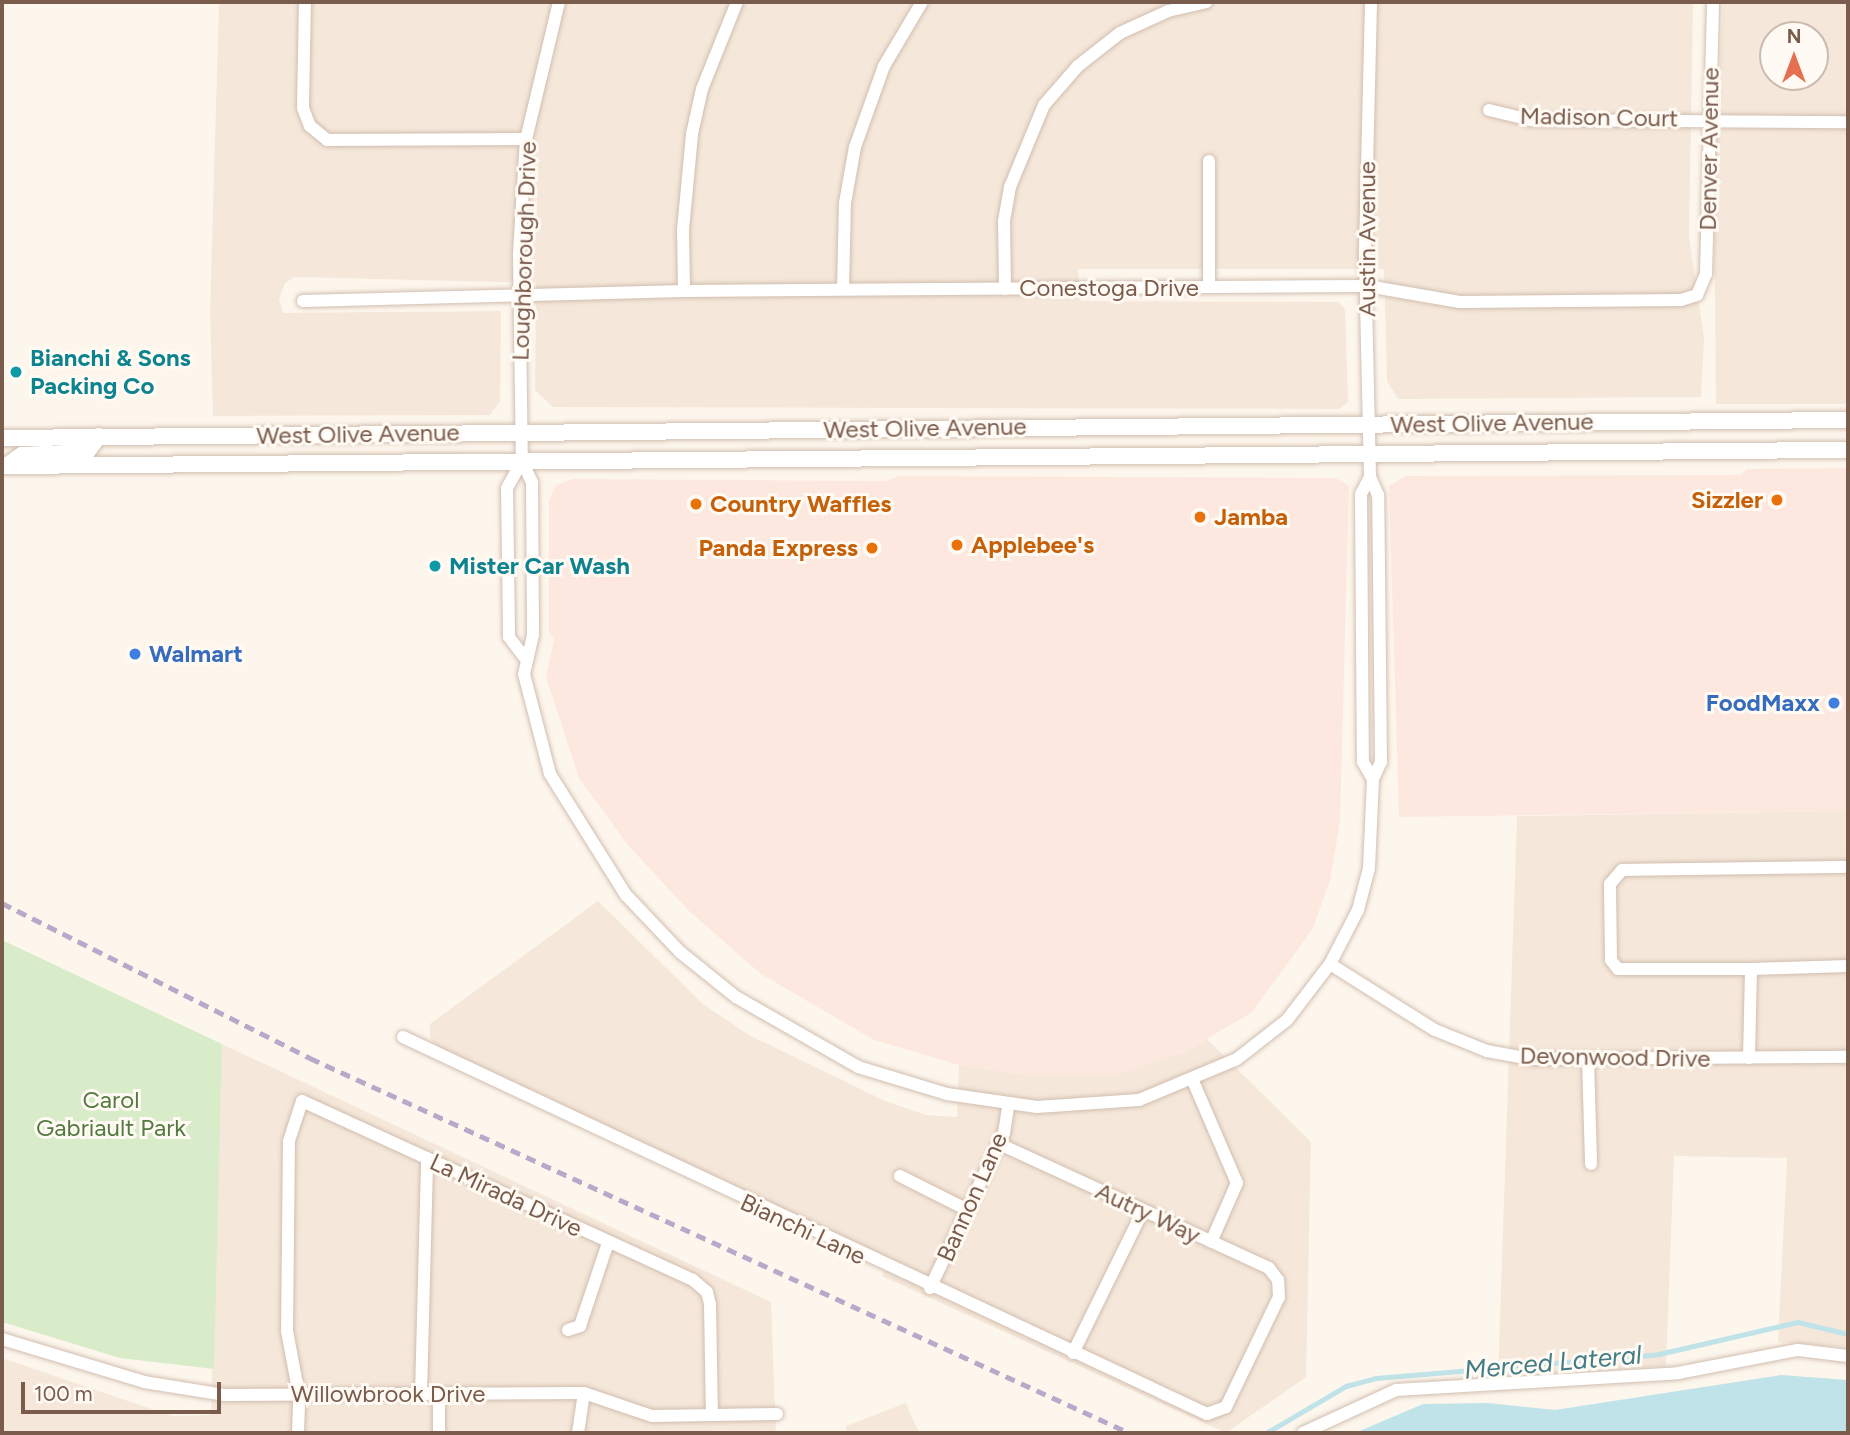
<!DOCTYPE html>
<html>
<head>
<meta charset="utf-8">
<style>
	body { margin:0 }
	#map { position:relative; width:1850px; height:1435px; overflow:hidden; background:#fdf6ec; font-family:Figtree,sans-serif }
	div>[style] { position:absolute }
	.residential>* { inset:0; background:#f5e8da }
	.commercial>* { inset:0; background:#fde8e0 }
	.green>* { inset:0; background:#d8ecc9 }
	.water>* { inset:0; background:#bfe3e8 }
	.stream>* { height:4.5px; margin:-2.25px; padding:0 2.25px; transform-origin:2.25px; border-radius:2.25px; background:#bfe3e8 }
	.roads { filter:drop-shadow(0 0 2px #d1beb0) drop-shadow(0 0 2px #d1beb0) }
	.minor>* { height:12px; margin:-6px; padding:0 6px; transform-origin:6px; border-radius:6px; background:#fff }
	.secondary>* { height:16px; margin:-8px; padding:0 8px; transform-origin:8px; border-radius:8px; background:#fff }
	.rail>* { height:4.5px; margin-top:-2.25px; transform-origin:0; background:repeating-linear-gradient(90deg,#b9a8c9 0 10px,transparent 0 17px) }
	.dots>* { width:19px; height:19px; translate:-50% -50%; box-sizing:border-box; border:4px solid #fffaf3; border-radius:50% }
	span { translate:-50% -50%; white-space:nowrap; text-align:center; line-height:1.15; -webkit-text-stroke:6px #fffaf3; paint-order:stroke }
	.street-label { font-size:24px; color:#7a5c4d }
	.culture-label { font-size:24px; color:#0d838f; font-weight:700 }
	.left { translate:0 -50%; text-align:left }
	.food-label { font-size:24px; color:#c56008; font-weight:700 }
	.right { translate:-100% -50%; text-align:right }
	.shop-label { font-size:24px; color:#366cbe; font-weight:700 }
	.park-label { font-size:24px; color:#537a41 }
	.water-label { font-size:26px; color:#437c86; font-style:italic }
	.frame { position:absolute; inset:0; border:4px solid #7a5c4d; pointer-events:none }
	.north { position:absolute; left:1759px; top:21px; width:70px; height:70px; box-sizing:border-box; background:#fffaf3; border:2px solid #cabbb1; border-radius:50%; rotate:0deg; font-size:19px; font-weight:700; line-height:28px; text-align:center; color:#7a5c4d }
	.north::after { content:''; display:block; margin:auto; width:24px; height:32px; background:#e76f51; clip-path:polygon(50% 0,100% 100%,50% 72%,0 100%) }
	.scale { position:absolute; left:21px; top:1382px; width:200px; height:32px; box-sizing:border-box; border:4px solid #7a5c4d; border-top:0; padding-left:9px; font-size:21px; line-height:24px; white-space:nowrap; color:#7a5c4d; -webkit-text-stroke:5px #fffaf3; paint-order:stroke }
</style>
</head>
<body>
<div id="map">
	<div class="residential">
		<i style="clip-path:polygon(219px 2px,1693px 2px,1689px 236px,1704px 338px,1701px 397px,1398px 399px,1387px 381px,1384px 269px,1078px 269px,1081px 301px,1339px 302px,1345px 310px,1348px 402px,1339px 409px,553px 407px,535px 390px,536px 283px,295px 277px,285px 283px,279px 299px,283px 313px,501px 311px,500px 401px,490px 415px,213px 416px,210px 313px)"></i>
		<i style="clip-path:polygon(evenodd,1723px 2px,1848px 2px,1848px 404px,1716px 404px,1714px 204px,1723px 2px,1773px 35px,1815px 35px,1815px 77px,1773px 77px,1773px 35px)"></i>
		<i style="clip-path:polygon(1848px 811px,1848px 1347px,1778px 1342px,1787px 1158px,1674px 1156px,1666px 1366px,1498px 1377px,1517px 816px)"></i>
		<i style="clip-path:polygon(598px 901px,703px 1004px,749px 1035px,885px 1101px,926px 1115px,957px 1117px,959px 1065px,1035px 1076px,1182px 1053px,1207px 1039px,1311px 1142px,1306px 1377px,1226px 1433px,882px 1276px,890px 1260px,438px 1050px,430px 1038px,430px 1024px)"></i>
		<i style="clip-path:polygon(222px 1044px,771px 1302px,776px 1433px,2px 1433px,2px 1358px,172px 1416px,211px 1415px)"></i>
		<i style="clip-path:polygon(906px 1403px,919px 1433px,846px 1433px,846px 1426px)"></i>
	</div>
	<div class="commercial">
		<i style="clip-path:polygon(1848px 468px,1848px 811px,1399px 817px,1389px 486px,1406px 476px,1740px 475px,1748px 469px)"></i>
		<i style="clip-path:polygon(899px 476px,1336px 478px,1349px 486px,1340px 822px,1330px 881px,1312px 930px,1251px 1013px,1182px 1053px,1115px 1075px,1035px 1076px,959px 1065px,874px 1040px,761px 974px,689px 911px,627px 844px,579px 778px,546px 677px,554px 640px,549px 632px,549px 501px,556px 485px,572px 479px,886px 481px)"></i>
	</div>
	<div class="green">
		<i style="clip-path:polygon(2px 940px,222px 1044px,214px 1369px,120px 1358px,2px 1322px)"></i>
	</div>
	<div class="water">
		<i style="clip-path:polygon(1781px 1375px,1848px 1380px,1848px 1433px,1355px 1433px,1423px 1404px,1488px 1403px,1555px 1410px)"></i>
	</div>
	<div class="stream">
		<i style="left:1266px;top:1433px;width:93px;rotate:-30.4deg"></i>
		<i style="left:1346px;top:1386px;width:31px;rotate:-15deg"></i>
		<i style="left:1376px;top:1378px;width:284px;rotate:-4.8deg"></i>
		<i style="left:1659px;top:1354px;width:143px;rotate:-13deg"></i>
		<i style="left:1798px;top:1322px;width:51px;rotate:13.5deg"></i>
	</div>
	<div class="roads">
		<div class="minor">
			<i style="left:305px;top:2px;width:106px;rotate:91.1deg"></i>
			<i style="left:303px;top:108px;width:19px;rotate:69deg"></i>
			<i style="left:310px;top:126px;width:22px;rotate:39deg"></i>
			<i style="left:327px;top:140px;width:199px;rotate:-0.3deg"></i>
			<i style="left:559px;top:2px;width:141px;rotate:103.5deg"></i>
			<i style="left:526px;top:139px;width:116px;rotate:93.5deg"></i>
			<i style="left:519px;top:255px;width:206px;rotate:89.2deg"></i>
			<i style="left:522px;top:461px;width:23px;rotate:65deg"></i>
			<i style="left:532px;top:482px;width:153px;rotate:89.6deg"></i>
			<i style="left:533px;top:635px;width:40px;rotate:103deg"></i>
			<i style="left:524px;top:674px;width:103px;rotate:75.4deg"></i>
			<i style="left:550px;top:774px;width:143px;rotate:57.9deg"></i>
			<i style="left:626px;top:895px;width:79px;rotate:46.5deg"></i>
			<i style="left:680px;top:952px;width:72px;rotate:38.8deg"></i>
			<i style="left:736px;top:997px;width:141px;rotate:29.8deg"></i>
			<i style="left:858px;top:1067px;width:93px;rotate:16.9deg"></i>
			<i style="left:947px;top:1094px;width:91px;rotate:8.2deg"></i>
			<i style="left:1037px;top:1107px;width:102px;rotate:-3.9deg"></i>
			<i style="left:1139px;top:1100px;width:106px;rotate:-22.7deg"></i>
			<i style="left:1237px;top:1059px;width:63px;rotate:-38deg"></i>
			<i style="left:1287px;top:1020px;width:71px;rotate:-52.5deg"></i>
			<i style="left:1330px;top:964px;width:61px;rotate:-62.6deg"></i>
			<i style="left:1358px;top:910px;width:43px;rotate:-75.3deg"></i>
			<i style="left:1369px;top:868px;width:89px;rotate:-87.4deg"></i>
			<i style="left:1373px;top:779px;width:19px;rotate:-65deg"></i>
			<i style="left:1381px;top:762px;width:267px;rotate:-90.6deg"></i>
			<i style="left:1378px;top:495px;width:20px;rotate:-114deg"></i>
			<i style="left:1370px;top:477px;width:228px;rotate:-91.3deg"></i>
			<i style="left:1365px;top:249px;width:247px;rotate:-88.6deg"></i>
			<i style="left:1489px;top:110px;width:43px;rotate:13.4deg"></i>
			<i style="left:1531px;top:120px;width:317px;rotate:0.4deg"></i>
			<i style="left:1209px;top:161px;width:126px;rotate:90deg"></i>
			<i style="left:843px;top:289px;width:86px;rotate:-88.7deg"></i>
			<i style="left:845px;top:203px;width:57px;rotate:-79.9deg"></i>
			<i style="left:855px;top:147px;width:86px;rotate:-70.3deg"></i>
			<i style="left:884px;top:66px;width:74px;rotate:-59.3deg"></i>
			<i style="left:1005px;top:289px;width:68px;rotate:-90.8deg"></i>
			<i style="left:1004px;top:221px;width:35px;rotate:-80deg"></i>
			<i style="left:1010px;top:187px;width:89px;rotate:-67.5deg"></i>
			<i style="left:1044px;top:105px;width:52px;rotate:-48.9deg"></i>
			<i style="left:1078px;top:66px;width:53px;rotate:-38.2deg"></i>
			<i style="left:1120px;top:33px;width:53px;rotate:-24.6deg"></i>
			<i style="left:1168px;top:11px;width:39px;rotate:-13deg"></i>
			<i style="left:684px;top:291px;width:61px;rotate:-90.9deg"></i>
			<i style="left:683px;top:230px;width:96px;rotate:-84.6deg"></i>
			<i style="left:692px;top:134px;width:46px;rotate:-77.5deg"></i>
			<i style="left:702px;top:89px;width:94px;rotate:-68.1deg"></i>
			<i style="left:303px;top:301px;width:381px;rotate:-1.5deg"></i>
			<i style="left:684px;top:291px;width:683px;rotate:-0.42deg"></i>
			<i style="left:1367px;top:286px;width:94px;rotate:9.8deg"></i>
			<i style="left:1460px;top:302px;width:221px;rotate:-0.5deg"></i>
			<i style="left:1681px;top:300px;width:17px;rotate:-17deg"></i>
			<i style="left:1697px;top:295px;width:23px;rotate:-67deg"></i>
			<i style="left:1706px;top:274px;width:272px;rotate:-88.5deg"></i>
			<i style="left:522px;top:461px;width:31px;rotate:119deg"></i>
			<i style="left:507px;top:488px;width:149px;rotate:89.2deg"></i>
			<i style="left:509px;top:637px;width:25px;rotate:53deg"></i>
			<i style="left:1370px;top:477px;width:19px;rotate:118deg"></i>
			<i style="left:1361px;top:494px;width:268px;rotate:89.6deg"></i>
			<i style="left:1363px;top:762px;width:20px;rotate:60deg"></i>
			<i style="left:1330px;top:964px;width:124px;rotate:32.2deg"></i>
			<i style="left:1435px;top:1030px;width:56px;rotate:22deg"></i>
			<i style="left:1487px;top:1051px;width:45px;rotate:10.3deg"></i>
			<i style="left:1531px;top:1059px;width:317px;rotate:-0.4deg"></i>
			<i style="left:1751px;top:969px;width:133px;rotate:180deg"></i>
			<i style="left:1618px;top:969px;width:11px;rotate:-128deg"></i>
			<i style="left:1611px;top:960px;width:76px;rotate:-90.8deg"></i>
			<i style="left:1610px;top:884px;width:18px;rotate:-49deg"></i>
			<i style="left:1622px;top:870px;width:226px;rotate:-0.8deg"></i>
			<i style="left:403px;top:1037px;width:888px;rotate:25.12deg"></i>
			<i style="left:1207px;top:1414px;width:20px;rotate:-20deg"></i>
			<i style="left:1226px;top:1407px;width:122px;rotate:-64.3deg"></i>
			<i style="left:1279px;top:1297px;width:17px;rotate:-93deg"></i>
			<i style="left:1278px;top:1280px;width:15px;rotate:-127deg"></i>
			<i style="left:1269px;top:1268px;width:297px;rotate:-155.3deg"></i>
			<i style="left:1749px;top:1058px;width:89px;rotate:-88.7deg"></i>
			<i style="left:1751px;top:969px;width:97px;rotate:-1.8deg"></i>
			<i style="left:1588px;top:1060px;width:104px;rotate:88.3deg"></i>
			<i style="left:1193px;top:1081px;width:111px;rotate:66.7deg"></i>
			<i style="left:1237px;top:1183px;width:64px;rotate:113.8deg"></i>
			<i style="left:900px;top:1176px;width:76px;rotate:26.6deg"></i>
			<i style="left:930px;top:1288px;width:172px;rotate:-64.5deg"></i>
			<i style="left:1004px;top:1133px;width:30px;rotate:-81deg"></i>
			<i style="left:568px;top:1330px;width:13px;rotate:-18deg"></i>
			<i style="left:580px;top:1326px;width:88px;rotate:-71.4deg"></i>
			<i style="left:2px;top:1339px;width:148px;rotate:16.8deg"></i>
			<i style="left:144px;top:1382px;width:81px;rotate:9.2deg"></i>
			<i style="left:224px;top:1395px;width:360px;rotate:-0.3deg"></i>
			<i style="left:584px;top:1393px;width:72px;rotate:18.7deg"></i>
			<i style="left:652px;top:1416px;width:125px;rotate:-0.9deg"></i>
			<i style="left:1073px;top:1353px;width:158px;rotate:-63.8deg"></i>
			<i style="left:421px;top:1394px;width:236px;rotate:-88.5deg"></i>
			<i style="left:298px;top:1433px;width:38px;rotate:-88deg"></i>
			<i style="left:299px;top:1395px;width:65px;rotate:-100.6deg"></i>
			<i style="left:287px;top:1331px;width:190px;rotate:-89.4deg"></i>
			<i style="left:289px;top:1141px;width:42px;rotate:-72deg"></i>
			<i style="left:302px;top:1101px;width:430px;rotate:24.6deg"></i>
			<i style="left:693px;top:1280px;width:18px;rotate:41deg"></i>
			<i style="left:707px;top:1292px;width:12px;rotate:76deg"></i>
			<i style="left:710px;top:1304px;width:111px;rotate:89deg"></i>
			<i style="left:439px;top:1433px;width:39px;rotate:-90deg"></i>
			<i style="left:578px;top:1433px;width:40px;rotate:-81.5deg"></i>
			<i style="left:1303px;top:1433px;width:102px;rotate:-24.8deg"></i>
			<i style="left:1396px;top:1390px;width:283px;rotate:-3.4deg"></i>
			<i style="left:1678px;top:1373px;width:122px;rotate:-10.9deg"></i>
			<i style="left:1798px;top:1350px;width:50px;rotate:6.8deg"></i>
		</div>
		<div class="secondary">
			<i style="left:2px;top:438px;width:1846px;rotate:-0.56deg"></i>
			<i style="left:9px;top:464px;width:16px;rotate:-35deg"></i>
			<i style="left:22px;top:455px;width:65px;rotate:-2.6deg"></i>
			<i style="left:87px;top:452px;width:20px;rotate:-53deg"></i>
			<i style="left:2px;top:466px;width:1846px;rotate:-0.5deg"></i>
		</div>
	</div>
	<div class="rail">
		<i style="left:2px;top:903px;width:345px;rotate:26.7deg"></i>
		<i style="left:310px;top:1058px;width:902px;rotate:24.58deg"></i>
	</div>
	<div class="dots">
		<i style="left:16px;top:372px;background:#0f9aa8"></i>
		<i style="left:1777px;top:500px;background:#e8710a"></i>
		<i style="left:696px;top:504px;background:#e8710a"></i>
		<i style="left:1200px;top:517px;background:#e8710a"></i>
		<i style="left:957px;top:545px;background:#e8710a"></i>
		<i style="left:872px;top:548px;background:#e8710a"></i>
		<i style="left:435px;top:566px;background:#0f9aa8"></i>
		<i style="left:135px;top:654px;background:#3f7fe0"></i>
		<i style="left:1834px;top:703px;background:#3f7fe0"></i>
	</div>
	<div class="street-label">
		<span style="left:1599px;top:117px;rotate:1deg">Madison Court</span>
		<span style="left:1709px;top:149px;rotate:-89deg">Denver Avenue</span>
		<span style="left:1367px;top:239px;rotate:-90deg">Austin Avenue</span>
		<span style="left:524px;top:251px;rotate:-88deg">Loughborough Drive</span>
		<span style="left:1109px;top:288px">Conestoga Drive</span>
		<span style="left:1492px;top:423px;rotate:-1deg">West Olive Avenue</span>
		<span style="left:925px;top:428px;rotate:-1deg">West Olive Avenue</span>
		<span style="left:358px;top:434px;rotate:-1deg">West Olive Avenue</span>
		<span style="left:1615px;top:1057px;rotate:1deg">Devonwood Drive</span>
		<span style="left:506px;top:1195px;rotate:25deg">La Mirada Drive</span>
		<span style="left:972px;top:1197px;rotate:-66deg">Bannon Lane</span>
		<span style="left:1148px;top:1213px;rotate:25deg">Autry Way</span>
		<span style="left:803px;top:1229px;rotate:25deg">Bianchi Lane</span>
		<span style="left:388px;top:1394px">Willowbrook Drive</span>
	</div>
	<div class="culture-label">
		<span class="left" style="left:30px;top:372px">Bianchi &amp; Sons<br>Packing Co</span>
		<span class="left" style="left:449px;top:566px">Mister Car Wash</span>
	</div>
	<div class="food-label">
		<span class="right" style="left:1763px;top:500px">Sizzler</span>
		<span class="left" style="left:710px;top:504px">Country Waffles</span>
		<span class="left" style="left:1214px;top:517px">Jamba</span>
		<span class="left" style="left:971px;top:545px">Applebee's</span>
		<span class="right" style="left:858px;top:548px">Panda Express</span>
	</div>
	<div class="shop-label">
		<span class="left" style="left:149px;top:654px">Walmart</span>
		<span class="right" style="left:1820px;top:703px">FoodMaxx</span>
	</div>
	<div class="park-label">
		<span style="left:111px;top:1114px">Carol<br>Gabriault Park</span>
	</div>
	<div class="water-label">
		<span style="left:1553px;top:1363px;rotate:-5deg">Merced Lateral</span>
	</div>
	<div class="frame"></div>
	<div class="north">N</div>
	<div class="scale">100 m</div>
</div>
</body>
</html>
